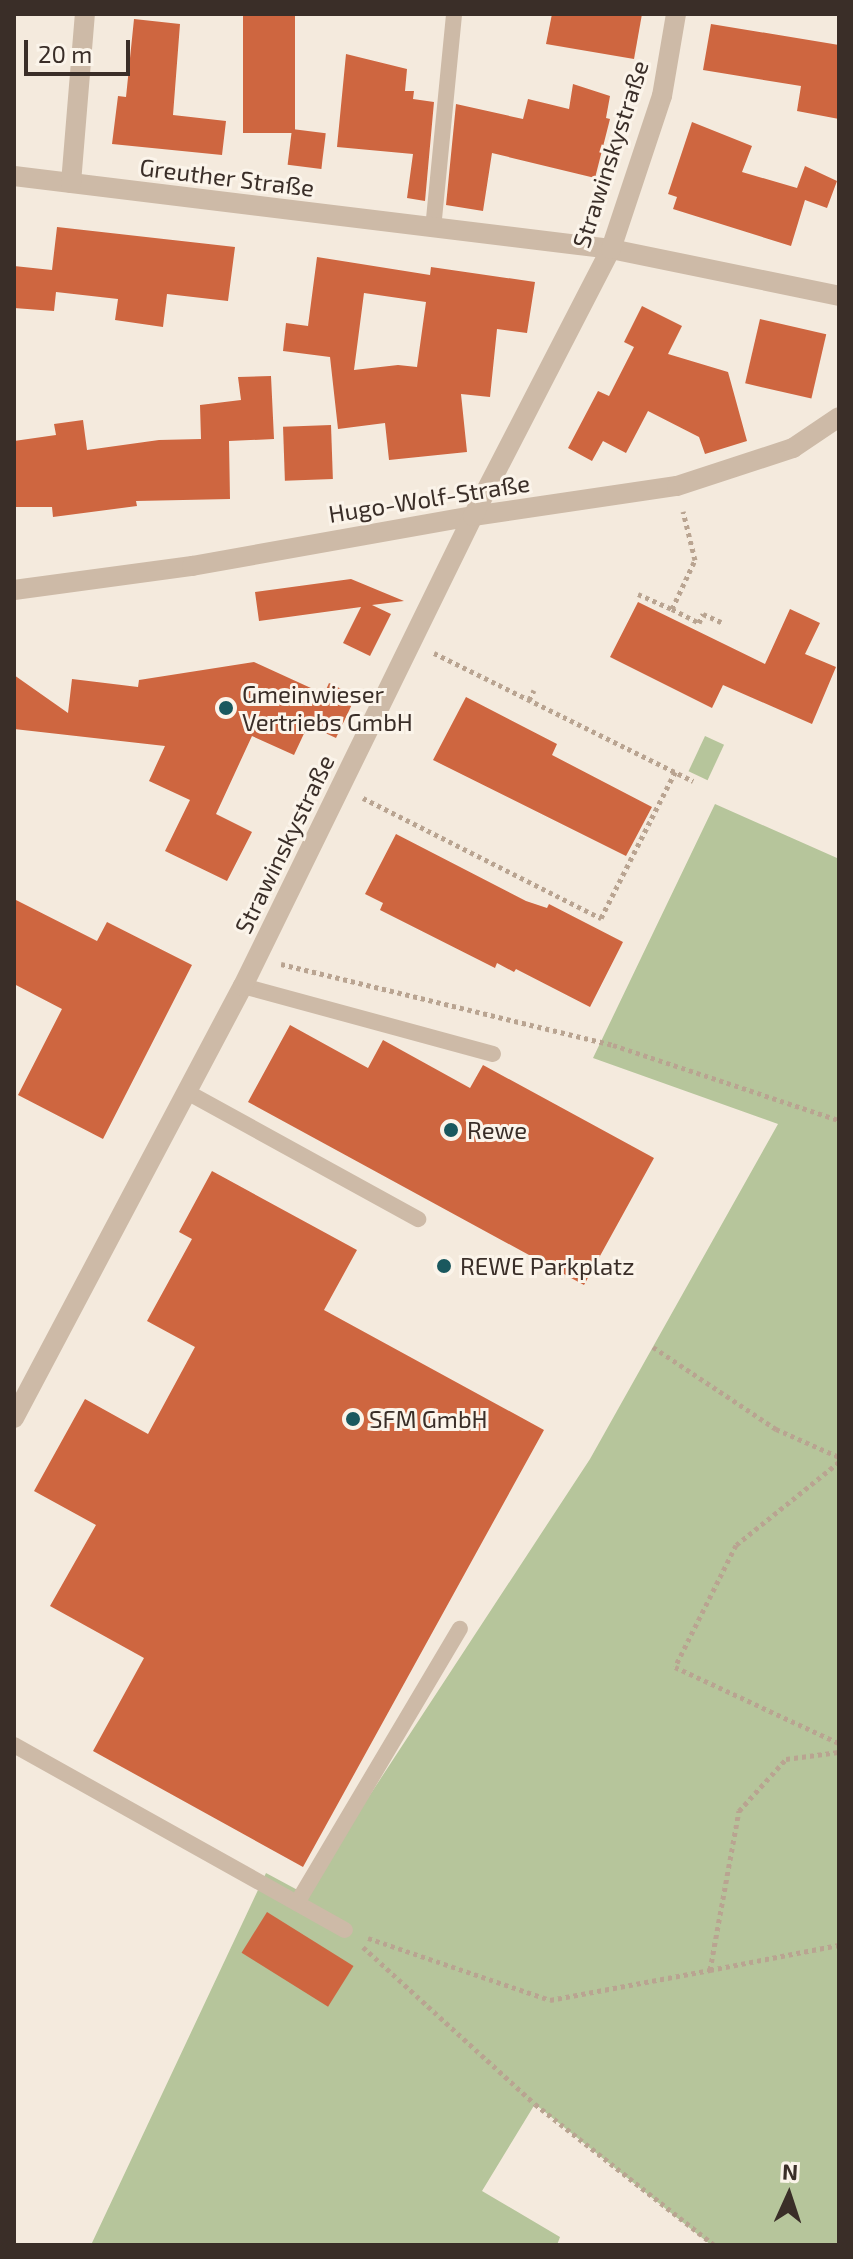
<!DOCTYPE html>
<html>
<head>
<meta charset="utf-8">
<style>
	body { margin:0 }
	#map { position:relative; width:853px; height:2259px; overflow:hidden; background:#f4eadd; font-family:"Exo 2",sans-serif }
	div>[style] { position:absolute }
	.green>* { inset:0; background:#b6c59b; transform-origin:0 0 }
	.building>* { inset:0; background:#ce6640; transform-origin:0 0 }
	.path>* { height:5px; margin-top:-2.5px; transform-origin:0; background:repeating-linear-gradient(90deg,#b9a491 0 4px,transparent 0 8px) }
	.lane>* { height:16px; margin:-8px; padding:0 8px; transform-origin:8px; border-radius:8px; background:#cdbaa7 }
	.street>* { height:20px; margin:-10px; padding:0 10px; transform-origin:10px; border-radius:10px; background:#cdbaa7 }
	.dots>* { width:22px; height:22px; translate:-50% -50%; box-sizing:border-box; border:4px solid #fbf4ea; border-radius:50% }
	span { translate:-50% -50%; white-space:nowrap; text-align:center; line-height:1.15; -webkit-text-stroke:6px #fbf4ea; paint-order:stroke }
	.street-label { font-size:24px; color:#3a2e28 }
	.poi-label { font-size:24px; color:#3a2e28 }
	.left { translate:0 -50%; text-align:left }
	.frame { position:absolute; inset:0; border:16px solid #3a2e28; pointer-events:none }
	.north { position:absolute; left:749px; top:2155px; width:80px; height:80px; -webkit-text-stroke:6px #fbf4ea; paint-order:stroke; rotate:3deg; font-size:22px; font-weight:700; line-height:32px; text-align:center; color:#3a2e28 }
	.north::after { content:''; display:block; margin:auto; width:28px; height:36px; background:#3a2e28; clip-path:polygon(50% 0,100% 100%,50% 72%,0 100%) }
	.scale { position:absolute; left:24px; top:40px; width:106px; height:36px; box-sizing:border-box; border:4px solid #3a2e28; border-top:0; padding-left:10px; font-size:24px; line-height:28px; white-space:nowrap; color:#3a2e28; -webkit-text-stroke:6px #fbf4ea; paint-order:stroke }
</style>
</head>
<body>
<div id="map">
	<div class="green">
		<i style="left:705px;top:736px;width:21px;height:39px;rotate:25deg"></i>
		<i style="clip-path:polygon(715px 804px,837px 858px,839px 855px,839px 2245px,711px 2245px,535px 2104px,482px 2191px,560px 2237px,557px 2245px,91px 2245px,266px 1873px,305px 1894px,590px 1459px,778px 1124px,593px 1058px)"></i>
	</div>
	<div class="building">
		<i style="left:243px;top:14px;width:52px;height:119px"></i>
		<i style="clip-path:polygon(552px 14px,642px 14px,634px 59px,546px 44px)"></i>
		<i style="clip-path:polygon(134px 19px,180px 24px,173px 115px,226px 121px,222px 155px,112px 144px,118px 96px,126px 97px)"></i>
		<i style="clip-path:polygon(711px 24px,839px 45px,839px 119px,797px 111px,801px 86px,703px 70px)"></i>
		<i style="clip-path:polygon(346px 54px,407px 69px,405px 91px,414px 91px,413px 99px,434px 102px,425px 201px,407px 198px,413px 154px,337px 147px)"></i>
		<i style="clip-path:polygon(573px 84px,610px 96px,606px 118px,610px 119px,595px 178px,492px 153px,483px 211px,446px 205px,456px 104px,523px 119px,528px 99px,569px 109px)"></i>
		<i style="clip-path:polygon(692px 122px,752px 146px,742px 172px,797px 188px,805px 166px,837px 181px,827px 208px,805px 200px,791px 246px,673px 209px,677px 197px,668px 194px)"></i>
		<i style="left:292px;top:129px;width:34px;height:36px;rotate:7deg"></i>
		<i style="clip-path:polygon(57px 227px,235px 247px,228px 301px,167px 294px,163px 327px,115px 320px,118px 299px,56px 292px,54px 311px,14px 308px,14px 266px,52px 270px)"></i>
		<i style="clip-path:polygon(evenodd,317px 257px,430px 275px,431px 267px,535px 282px,527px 333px,497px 329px,490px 397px,461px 394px,467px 452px,389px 460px,385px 423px,338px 429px,330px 357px,283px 351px,286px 323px,308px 326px,317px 257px,364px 293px,426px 302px,417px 367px,398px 365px,354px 370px,364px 293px)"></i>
		<i style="clip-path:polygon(642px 306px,682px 326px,668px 354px,728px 372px,747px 441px,705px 454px,699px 437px,648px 411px,626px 453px,603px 441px,592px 461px,568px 448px,598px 391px,609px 396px,634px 347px,624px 342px)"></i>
		<i style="left:760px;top:319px;width:68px;height:66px;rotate:13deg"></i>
		<i style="clip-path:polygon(271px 376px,274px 439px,229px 441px,230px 499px,136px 501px,137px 506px,53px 517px,52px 507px,14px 507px,14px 441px,56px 435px,54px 424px,83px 420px,87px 450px,159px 440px,201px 439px,200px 405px,241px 400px,238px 377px)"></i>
		<i style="left:331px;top:425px;width:54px;height:48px;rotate:88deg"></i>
		<i style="clip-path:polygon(351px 579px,404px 601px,372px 605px,391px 614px,370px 656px,343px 643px,361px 607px,259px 621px,255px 592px)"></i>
		<i style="clip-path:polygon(638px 602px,765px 664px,790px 609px,820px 623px,805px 654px,836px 667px,812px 724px,723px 685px,712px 708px,610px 657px)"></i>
		<i style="clip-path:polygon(254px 662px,324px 694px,329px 683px,356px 696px,336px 738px,308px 725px,294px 755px,252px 736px,216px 814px,252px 832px,227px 881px,165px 851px,190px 800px,149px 781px,165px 746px,14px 729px,14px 675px,68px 713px,72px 679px,138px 687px,139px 680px)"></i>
		<i style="clip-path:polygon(466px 697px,557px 744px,552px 755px,652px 807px,626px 856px,433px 760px)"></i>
		<i style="clip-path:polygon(396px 834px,526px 901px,547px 908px,549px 904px,623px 942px,590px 1007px,516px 969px,514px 972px,497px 963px,495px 968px,380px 910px,383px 903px,365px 894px)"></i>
		<i style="clip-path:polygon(14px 899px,97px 941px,107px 922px,192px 965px,103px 1139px,18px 1095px,62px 1009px,14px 984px)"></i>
		<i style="clip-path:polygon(290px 1025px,368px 1068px,383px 1040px,470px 1088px,483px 1065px,654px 1158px,584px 1285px,248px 1102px)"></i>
		<i style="clip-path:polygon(212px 1171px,357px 1250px,324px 1310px,544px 1430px,303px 1867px,93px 1751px,144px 1658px,50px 1606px,96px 1525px,34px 1491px,85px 1399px,148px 1434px,195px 1347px,147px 1321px,192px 1239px,179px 1232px)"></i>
		<i style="left:267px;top:1912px;width:102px;height:48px;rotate:32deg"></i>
	</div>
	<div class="path">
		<i style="left:638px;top:594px;width:37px;rotate:24deg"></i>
		<i style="left:672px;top:609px;width:54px;rotate:-64.9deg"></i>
		<i style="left:695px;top:560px;width:50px;rotate:-103.8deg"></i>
		<i style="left:672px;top:609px;width:30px;rotate:27deg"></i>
		<i style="left:699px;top:623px;width:10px;rotate:-66deg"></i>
		<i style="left:703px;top:614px;width:20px;rotate:24deg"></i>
		<i style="left:434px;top:653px;width:289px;rotate:26.3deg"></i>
		<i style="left:529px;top:700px;width:11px;rotate:-63deg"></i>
		<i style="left:363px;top:798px;width:267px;rotate:26.8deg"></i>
		<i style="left:601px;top:918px;width:164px;rotate:-63.1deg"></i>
		<i style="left:281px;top:964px;width:342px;rotate:13.7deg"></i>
		<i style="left:613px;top:1045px;width:238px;rotate:18.4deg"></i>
		<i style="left:653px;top:1347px;width:148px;rotate:33.7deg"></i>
		<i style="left:776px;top:1429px;width:69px;rotate:24deg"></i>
		<i style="left:839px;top:1462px;width:132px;rotate:141.1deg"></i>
		<i style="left:736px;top:1545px;width:136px;rotate:116.6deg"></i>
		<i style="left:675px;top:1667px;width:181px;rotate:24.9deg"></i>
		<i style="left:368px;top:1938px;width:192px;rotate:18.8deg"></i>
		<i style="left:550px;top:2000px;width:163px;rotate:-10.6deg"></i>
		<i style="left:710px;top:1970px;width:162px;rotate:-79.7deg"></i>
		<i style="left:739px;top:1811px;width:70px;rotate:-47.9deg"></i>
		<i style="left:786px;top:1759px;width:53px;rotate:-7.5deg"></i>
		<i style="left:363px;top:1947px;width:233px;rotate:42.4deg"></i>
		<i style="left:535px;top:2104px;width:228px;rotate:38.2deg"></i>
		<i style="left:710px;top:1970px;width:131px;rotate:-11deg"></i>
	</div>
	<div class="lane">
		<i style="left:433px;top:229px;width:216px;rotate:-84.4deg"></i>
		<i style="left:243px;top:986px;width:259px;rotate:15.2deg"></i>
		<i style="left:187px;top:1092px;width:264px;rotate:28.8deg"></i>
		<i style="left:14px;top:1745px;width:379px;rotate:29.2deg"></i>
		<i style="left:297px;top:1903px;width:319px;rotate:-59.3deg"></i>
	</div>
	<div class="street">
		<i style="left:14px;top:176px;width:601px;rotate:6.97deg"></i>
		<i style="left:611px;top:249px;width:233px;rotate:11.6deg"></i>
		<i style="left:71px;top:183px;width:170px;rotate:-85.3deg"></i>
		<i style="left:14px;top:590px;width:180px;rotate:-7.7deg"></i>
		<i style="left:192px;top:566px;width:285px;rotate:-10.1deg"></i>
		<i style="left:473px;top:516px;width:206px;rotate:-8.4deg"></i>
		<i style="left:677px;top:486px;width:122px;rotate:-18.1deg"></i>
		<i style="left:793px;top:448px;width:55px;rotate:-34deg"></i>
		<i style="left:14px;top:1418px;width:489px;rotate:-62.1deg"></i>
		<i style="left:243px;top:986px;width:523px;rotate:-63.92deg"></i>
		<i style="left:473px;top:516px;width:301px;rotate:-62.7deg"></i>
		<i style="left:611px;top:249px;width:161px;rotate:-71.6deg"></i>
		<i style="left:662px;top:96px;width:83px;rotate:-80.3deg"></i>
	</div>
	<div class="dots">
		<i style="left:226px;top:708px;background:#1a585e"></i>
		<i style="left:451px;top:1130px;background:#1a585e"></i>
		<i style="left:444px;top:1266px;background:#1a585e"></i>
		<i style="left:353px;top:1419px;background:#1a585e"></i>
	</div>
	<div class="street-label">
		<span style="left:610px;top:154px;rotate:-72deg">Strawinskystraße</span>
		<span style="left:227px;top:177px;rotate:7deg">Greuther Straße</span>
		<span style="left:429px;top:498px;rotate:-9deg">Hugo-Wolf-Straße</span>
		<span style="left:284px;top:844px;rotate:-64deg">Strawinskystraße</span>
	</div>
	<div class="poi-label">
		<span class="left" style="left:242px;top:708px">Gmeinwieser<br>Vertriebs GmbH</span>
		<span class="left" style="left:467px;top:1130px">Rewe</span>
		<span class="left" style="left:460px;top:1266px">REWE Parkplatz</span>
		<span class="left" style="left:369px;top:1419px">SFM GmbH</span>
	</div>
	<div class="frame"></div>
	<div class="north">N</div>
	<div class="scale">20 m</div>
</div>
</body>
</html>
